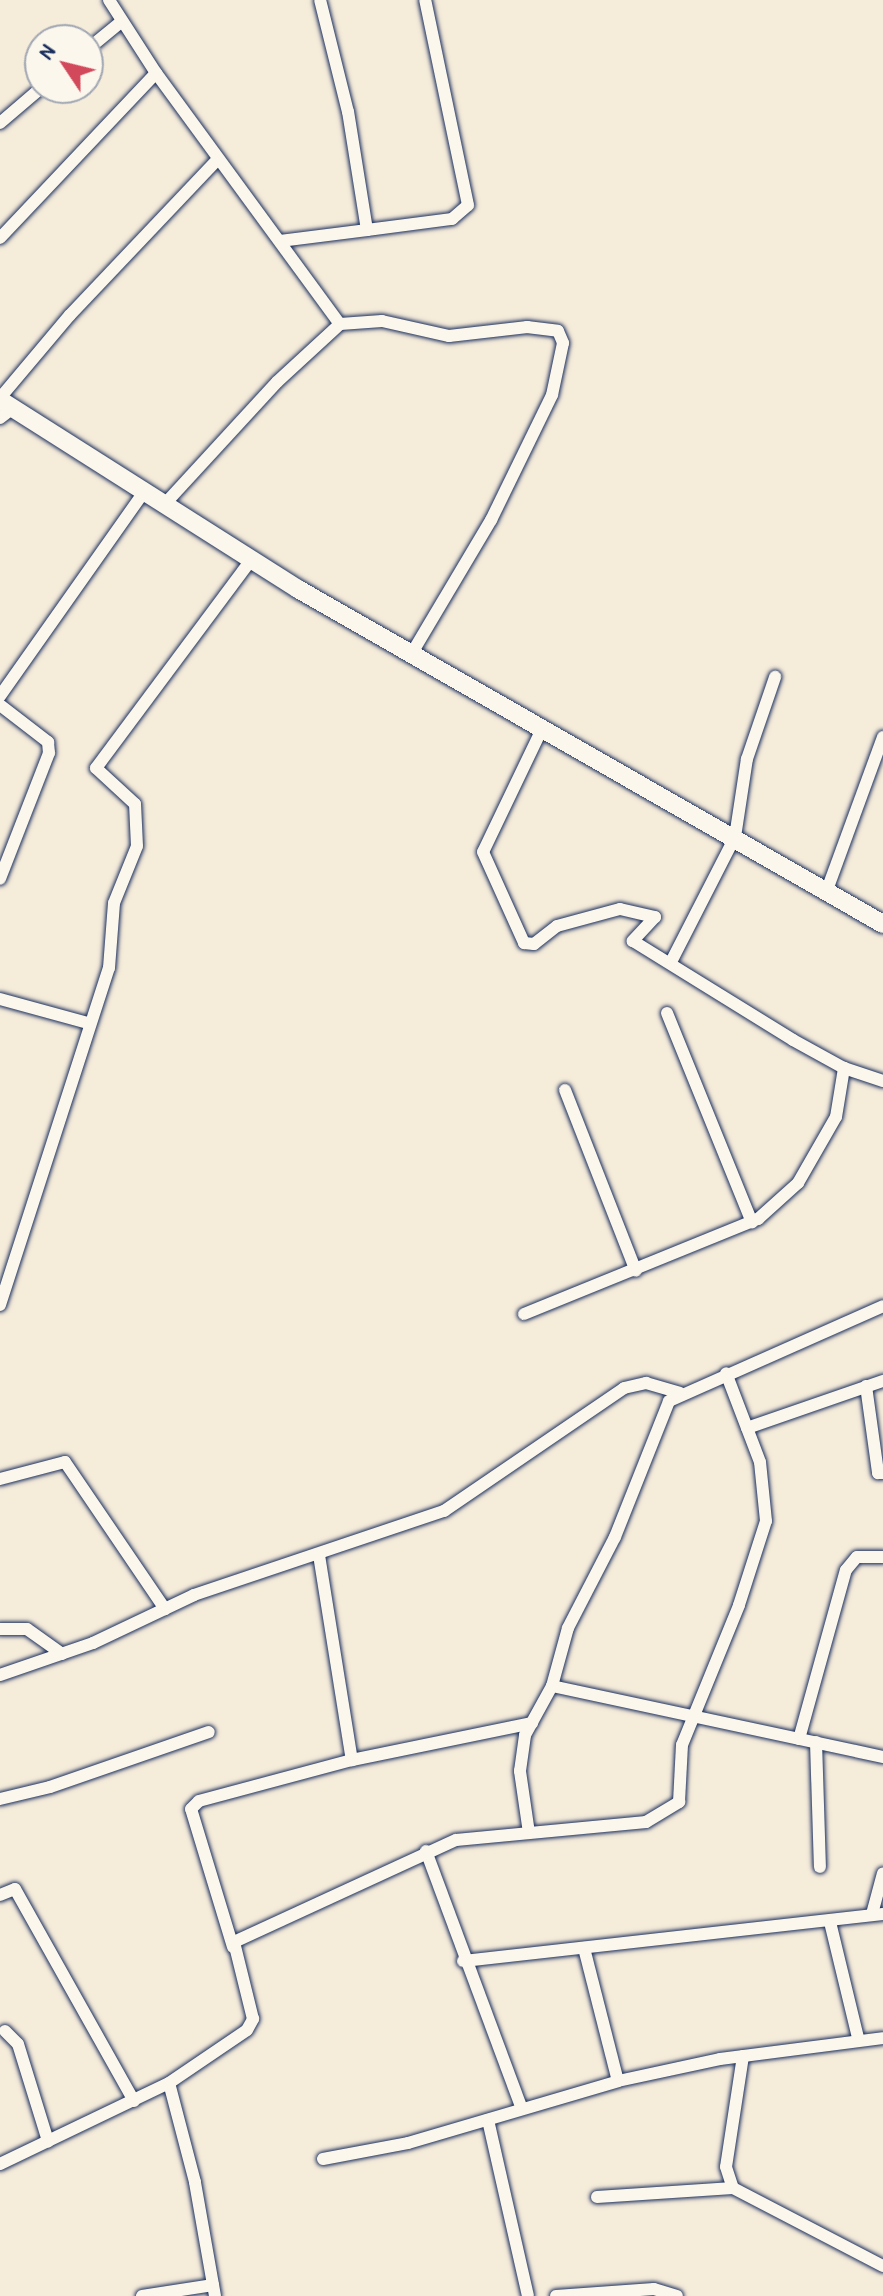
<!DOCTYPE html>
<html>
<head>
<meta charset="utf-8">
<style>
	body { margin:0 }
	#map { position:relative; width:883px; height:2296px; overflow:hidden; background:#f6ecda; font-family:"Patrick Hand",sans-serif }
	div>[style] { position:absolute }
	.roads { filter:drop-shadow(0 0 2px #1b2f5e) drop-shadow(0 0 2px #1b2f5e) }
	.street>* { height:12px; margin:-6px; padding:0 6px; transform-origin:6px; border-radius:6px; background:#fbf7ec }
	.secondary>* { height:18px; margin:-9px; padding:0 9px; transform-origin:9px; border-radius:9px; background:#fbf7ec }
	span { translate:-50% -50%; white-space:nowrap; text-align:center; line-height:1.15; -webkit-text-stroke:6px #fbf7ec; paint-order:stroke }
	.north { position:absolute; left:24px; top:24px; width:80px; height:80px; box-sizing:border-box; background:#fbf7ec; border:2px solid #a1a7b3; border-radius:50%; rotate:305deg; font-size:22px; font-weight:700; line-height:32px; text-align:center; color:#1b2f5e }
	.north::after { content:''; display:block; margin:auto; width:28px; height:36px; background:#d1495b; clip-path:polygon(50% 0,100% 100%,50% 72%,0 100%) }
</style>
</head>
<body>
<div id="map">
	<div class="roads">
		<div class="street">
			<i style="left:109px;top:0;width:87px;rotate:57.2deg"></i>
			<i style="left:156px;top:73px;width:311px;rotate:53.8deg"></i>
			<i style="left:88px;top:49px;width:44px;rotate:-39.5deg"></i>
			<i style="left:0;top:123px;width:54px;rotate:-40.5deg"></i>
			<i style="left:367px;top:230px;width:86px;rotate:-7.4deg"></i>
			<i style="left:452px;top:219px;width:21px;rotate:-41deg"></i>
			<i style="left:468px;top:205px;width:209px;rotate:-101.8deg"></i>
			<i style="left:0;top:238px;width:227px;rotate:-46.6deg"></i>
			<i style="left:280px;top:241px;width:88px;rotate:-7.2deg"></i>
			<i style="left:367px;top:230px;width:120px;rotate:-99.1deg"></i>
			<i style="left:348px;top:112px;width:115px;rotate:-104deg"></i>
			<i style="left:0;top:398px;width:109px;rotate:-49.9deg"></i>
			<i style="left:70px;top:315px;width:215px;rotate:-46.5deg"></i>
			<i style="left:0;top:418px;width:16px;rotate:-38deg"></i>
			<i style="left:163px;top:506px;width:168px;rotate:-47.4deg"></i>
			<i style="left:277px;top:382px;width:86px;rotate:-42.6deg"></i>
			<i style="left:340px;top:324px;width:42px;rotate:-4.1deg"></i>
			<i style="left:382px;top:321px;width:69px;rotate:12.6deg"></i>
			<i style="left:449px;top:336px;width:79px;rotate:-6.6deg"></i>
			<i style="left:527px;top:327px;width:31px;rotate:7deg"></i>
			<i style="left:558px;top:331px;width:13px;rotate:67deg"></i>
			<i style="left:563px;top:343px;width:53px;rotate:101.9deg"></i>
			<i style="left:552px;top:395px;width:139px;rotate:116deg"></i>
			<i style="left:491px;top:520px;width:155px;rotate:120.7deg"></i>
			<i style="left:0;top:696px;width:248px;rotate:-54.8deg"></i>
			<i style="left:0;top:705px;width:61px;rotate:37.6deg"></i>
			<i style="left:48px;top:742px;width:11px;rotate:85deg"></i>
			<i style="left:49px;top:753px;width:135px;rotate:111.3deg"></i>
			<i style="left:541px;top:731px;width:134px;rotate:115.6deg"></i>
			<i style="left:483px;top:852px;width:100px;rotate:65.7deg"></i>
			<i style="left:524px;top:943px;width:10px;rotate:6deg"></i>
			<i style="left:534px;top:944px;width:29px;rotate:-38deg"></i>
			<i style="left:557px;top:926px;width:65px;rotate:-15.1deg"></i>
			<i style="left:620px;top:909px;width:36px;rotate:13deg"></i>
			<i style="left:655px;top:917px;width:33px;rotate:133deg"></i>
			<i style="left:633px;top:941px;width:188px;rotate:31.7deg"></i>
			<i style="left:793px;top:1040px;width:58px;rotate:28.8deg"></i>
			<i style="left:844px;top:1068px;width:41px;rotate:18.4deg"></i>
			<i style="left:827px;top:890px;width:163px;rotate:-69.9deg"></i>
			<i style="left:671px;top:962px;width:140px;rotate:-62.9deg"></i>
			<i style="left:735px;top:837px;width:79px;rotate:-81.3deg"></i>
			<i style="left:747px;top:759px;width:87px;rotate:-71.1deg"></i>
			<i style="left:0;top:999px;width:91px;rotate:15.3deg"></i>
			<i style="left:667px;top:1013px;width:226px;rotate:67.9deg"></i>
			<i style="left:565px;top:1090px;width:194px;rotate:68.6deg"></i>
			<i style="left:0;top:1305px;width:354px;rotate:-72.1deg"></i>
			<i style="left:109px;top:968px;width:65px;rotate:-85.6deg"></i>
			<i style="left:114px;top:903px;width:61px;rotate:-68deg"></i>
			<i style="left:137px;top:846px;width:42px;rotate:-92.7deg"></i>
			<i style="left:135px;top:804px;width:53px;rotate:-137.3deg"></i>
			<i style="left:96px;top:768px;width:261px;rotate:-53.3deg"></i>
			<i style="left:524px;top:1314px;width:253px;rotate:-22.1deg"></i>
			<i style="left:758px;top:1219px;width:54px;rotate:-42deg"></i>
			<i style="left:798px;top:1183px;width:76px;rotate:-60.1deg"></i>
			<i style="left:836px;top:1117px;width:50px;rotate:-80.7deg"></i>
			<i style="left:866px;top:1386px;width:88px;rotate:82.1deg"></i>
			<i style="left:878px;top:1473px;width:5px"></i>
			<i style="left:747px;top:1428px;width:144px;rotate:-19.1deg"></i>
			<i style="left:0;top:1479px;width:67px;rotate:-14.7deg"></i>
			<i style="left:65px;top:1462px;width:178px;rotate:55.8deg"></i>
			<i style="left:319px;top:1555px;width:208px;rotate:80.9deg"></i>
			<i style="left:352px;top:1760px;width:184px;rotate:-11.6deg"></i>
			<i style="left:0;top:1629px;width:27px"></i>
			<i style="left:27px;top:1629px;width:43px;rotate:35.5deg"></i>
			<i style="left:0;top:1675px;width:98px;rotate:-19deg"></i>
			<i style="left:93px;top:1643px;width:112px;rotate:-25.4deg"></i>
			<i style="left:194px;top:1595px;width:264px;rotate:-18.6deg"></i>
			<i style="left:444px;top:1511px;width:218px;rotate:-34.3deg"></i>
			<i style="left:624px;top:1388px;width:23px;rotate:-13deg"></i>
			<i style="left:646px;top:1383px;width:35px;rotate:16deg"></i>
			<i style="left:552px;top:1686px;width:339px;rotate:12.1deg"></i>
			<i style="left:799px;top:1739px;width:175px;rotate:-74.5deg"></i>
			<i style="left:846px;top:1570px;width:17px;rotate:-50deg"></i>
			<i style="left:857px;top:1557px;width:26px"></i>
			<i style="left:816px;top:1742px;width:125px;rotate:88.2deg"></i>
			<i style="left:0;top:1799px;width:51px;rotate:-13.5deg"></i>
			<i style="left:50px;top:1787px;width:168px;rotate:-19.1deg"></i>
			<i style="left:529px;top:1833px;width:63px;rotate:-98.3deg"></i>
			<i style="left:520px;top:1771px;width:36px;rotate:-82deg"></i>
			<i style="left:525px;top:1735px;width:56px;rotate:-61.1deg"></i>
			<i style="left:552px;top:1686px;width:60px;rotate:-74.6deg"></i>
			<i style="left:568px;top:1628px;width:102px;rotate:-62.7deg"></i>
			<i style="left:615px;top:1537px;width:146px;rotate:-68.3deg"></i>
			<i style="left:669px;top:1401px;width:234px;rotate:-23.9deg"></i>
			<i style="left:426px;top:1851px;width:275px;rotate:69.6deg"></i>
			<i style="left:0;top:1895px;width:16px;rotate:-22deg"></i>
			<i style="left:15px;top:1889px;width:243px;rotate:60.7deg"></i>
			<i style="left:872px;top:1914px;width:42px;rotate:-75deg"></i>
			<i style="left:830px;top:1922px;width:119px;rotate:76.4deg"></i>
			<i style="left:233px;top:1947px;width:144px;rotate:-106.9deg"></i>
			<i style="left:191px;top:1809px;width:11px;rotate:-45deg"></i>
			<i style="left:199px;top:1801px;width:158px;rotate:-15deg"></i>
			<i style="left:584px;top:1948px;width:137px;rotate:75.7deg"></i>
			<i style="left:463px;top:1961px;width:423px;rotate:-6.4deg"></i>
			<i style="left:5px;top:2031px;width:18px;rotate:45deg"></i>
			<i style="left:18px;top:2044px;width:102px;rotate:72.8deg"></i>
			<i style="left:743px;top:2056px;width:112px;rotate:98.7deg"></i>
			<i style="left:726px;top:2167px;width:22px;rotate:72deg"></i>
			<i style="left:733px;top:2188px;width:169px;rotate:27.5deg"></i>
			<i style="left:488px;top:2120px;width:180px;rotate:77.2deg"></i>
			<i style="left:323px;top:2159px;width:86px;rotate:-10.7deg"></i>
			<i style="left:408px;top:2143px;width:219px;rotate:-16.4deg"></i>
			<i style="left:618px;top:2081px;width:104px;rotate:-12.2deg"></i>
			<i style="left:720px;top:2059px;width:164px;rotate:-7.3deg"></i>
			<i style="left:0;top:2164px;width:187px;rotate:-25.6deg"></i>
			<i style="left:597px;top:2197px;width:136px;rotate:-3.8deg"></i>
			<i style="left:142px;top:2296px;width:72px;rotate:-8.8deg"></i>
			<i style="left:215px;top:2296px;width:116px;rotate:-100deg"></i>
			<i style="left:195px;top:2182px;width:102px;rotate:-104.7deg"></i>
			<i style="left:169px;top:2083px;width:94px;rotate:-34.2deg"></i>
			<i style="left:247px;top:2030px;width:13px;rotate:-61deg"></i>
			<i style="left:253px;top:2019px;width:79px;rotate:-103.9deg"></i>
			<i style="left:234px;top:1942px;width:244px;rotate:-24.7deg"></i>
			<i style="left:456px;top:1840px;width:191px;rotate:-5.4deg"></i>
			<i style="left:646px;top:1822px;width:39px;rotate:-31deg"></i>
			<i style="left:679px;top:1802px;width:57px;rotate:-87deg"></i>
			<i style="left:682px;top:1745px;width:151px;rotate:-67.8deg"></i>
			<i style="left:739px;top:1605px;width:88px;rotate:-72.2deg"></i>
			<i style="left:766px;top:1521px;width:59px;rotate:-95.8deg"></i>
			<i style="left:760px;top:1462px;width:95px;rotate:-110.9deg"></i>
			<i style="left:556px;top:2296px;width:98px;rotate:-4.1deg"></i>
			<i style="left:654px;top:2289px;width:24px;rotate:17deg"></i>
		</div>
		<div class="secondary">
			<i style="left:0;top:400px;width:353px;rotate:32.4deg"></i>
			<i style="left:298px;top:589px;width:674px;rotate:29.8deg"></i>
		</div>
	</div>
	<div class="north">N</div>
</div>
</body>
</html>
